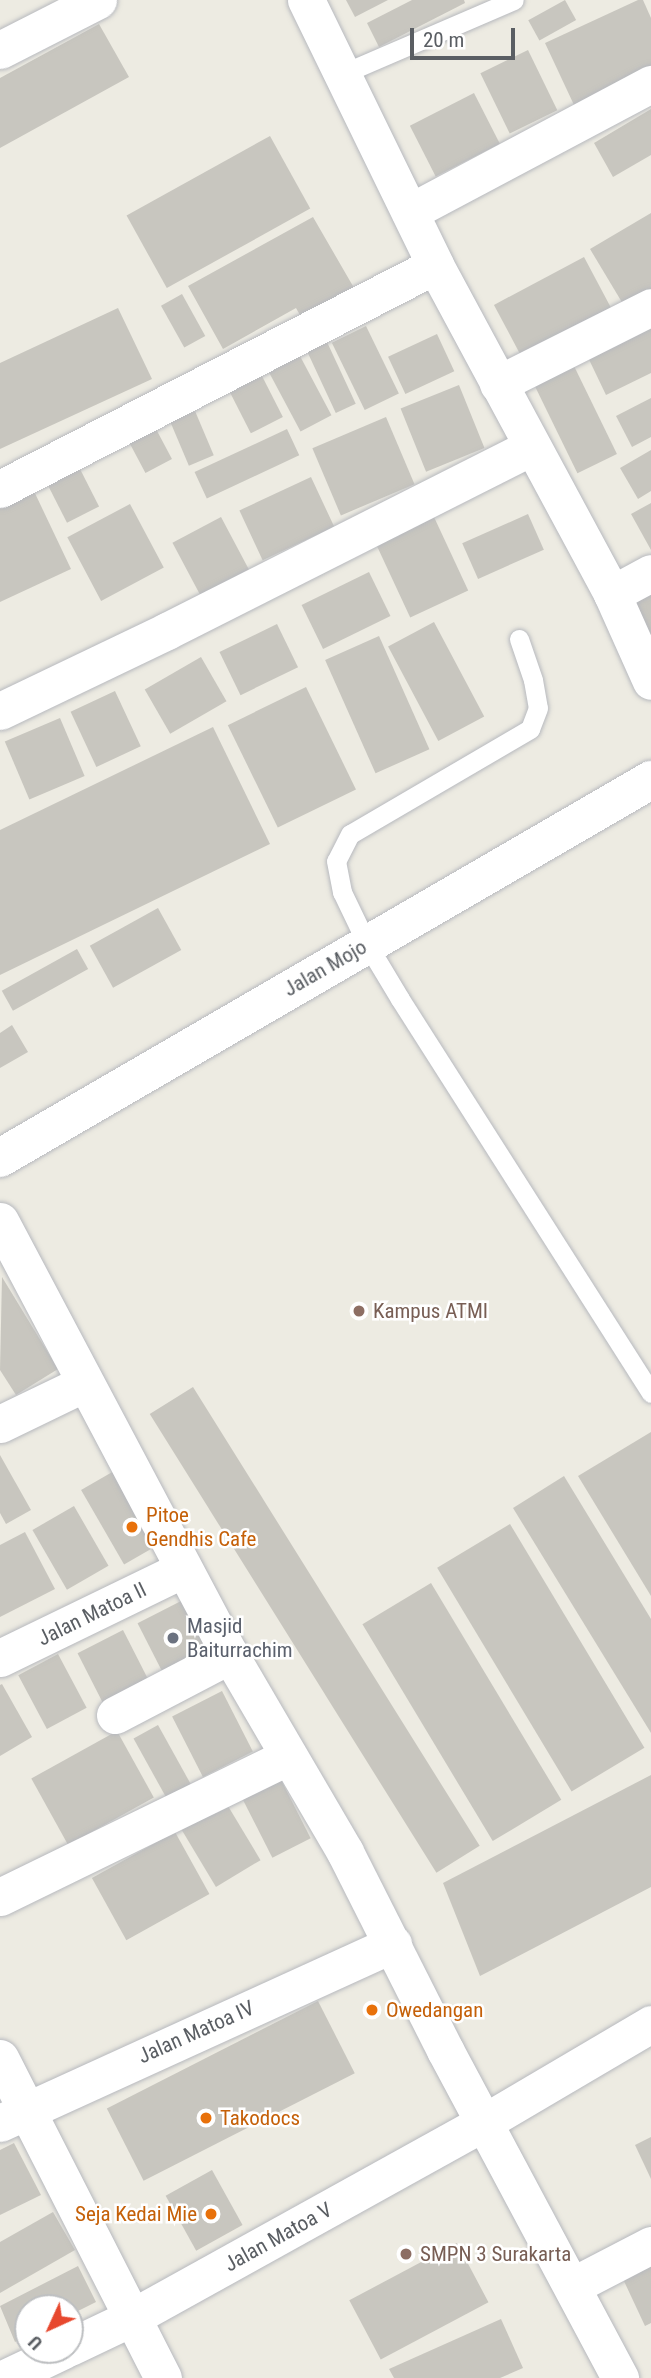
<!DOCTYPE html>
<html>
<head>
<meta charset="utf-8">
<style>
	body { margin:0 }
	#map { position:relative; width:651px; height:2378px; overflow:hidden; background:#edebe2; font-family:"Roboto Condensed",sans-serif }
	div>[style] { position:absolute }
	.building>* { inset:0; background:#c8c6bf; transform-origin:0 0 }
	.roads { filter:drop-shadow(0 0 2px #b7b9be) drop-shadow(0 0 2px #b7b9be) }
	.lane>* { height:19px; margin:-9.5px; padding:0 9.5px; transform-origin:9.5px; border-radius:9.5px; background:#fff }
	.street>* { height:37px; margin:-18.5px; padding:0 18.5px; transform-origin:18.5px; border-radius:18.5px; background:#fff }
	.secondary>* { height:38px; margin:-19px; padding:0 19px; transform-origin:19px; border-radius:19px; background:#fff }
	.dots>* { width:19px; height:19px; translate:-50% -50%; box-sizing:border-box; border:4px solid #fff; border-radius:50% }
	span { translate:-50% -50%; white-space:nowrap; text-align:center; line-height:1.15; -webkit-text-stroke:5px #fff; paint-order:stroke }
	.street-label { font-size:21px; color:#5a5e63 }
	.education-label { font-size:21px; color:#785e54 }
	.left { translate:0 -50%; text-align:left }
	.food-label { font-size:21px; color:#c56008 }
	.right { translate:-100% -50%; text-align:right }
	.worship-label { font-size:21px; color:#5b616d }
	.north { position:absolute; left:14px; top:2294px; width:70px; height:70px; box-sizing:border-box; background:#fff; border:2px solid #bdbfc1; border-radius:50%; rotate:225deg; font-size:19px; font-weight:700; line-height:28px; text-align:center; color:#5a5e63 }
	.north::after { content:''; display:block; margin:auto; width:24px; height:32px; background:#e7482e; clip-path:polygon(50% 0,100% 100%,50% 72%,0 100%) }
	.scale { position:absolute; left:410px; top:28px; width:105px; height:32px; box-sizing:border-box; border:4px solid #5a5e63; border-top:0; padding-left:9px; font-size:21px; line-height:24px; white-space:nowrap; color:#5a5e63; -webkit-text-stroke:5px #fff; paint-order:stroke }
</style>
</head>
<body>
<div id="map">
	<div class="building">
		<i style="clip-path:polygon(346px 0,388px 0,355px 17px)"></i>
		<i style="clip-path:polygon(412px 0,464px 0,465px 3px,379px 47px,367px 23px)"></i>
		<i style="left:565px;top:0;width:23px;height:42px;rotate:61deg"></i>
		<i style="clip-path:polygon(638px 0,643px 0,651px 18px,651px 70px,574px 105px,545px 43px)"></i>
		<i style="clip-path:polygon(99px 24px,129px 77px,0 148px,0 78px)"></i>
		<i style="left:528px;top:50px;width:67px;height:53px;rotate:64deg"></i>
		<i style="left:474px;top:93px;width:57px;height:72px;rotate:63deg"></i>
		<i style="clip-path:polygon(651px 109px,651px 155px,613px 177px,594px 143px)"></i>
		<i style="left:270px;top:136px;width:83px;height:164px;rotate:61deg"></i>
		<i style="clip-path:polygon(651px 213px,651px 294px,626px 309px,590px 249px)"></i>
		<i style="clip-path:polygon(313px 217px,361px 300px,308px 329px,296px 308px,223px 349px,188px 286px)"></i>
		<i style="left:584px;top:257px;width:62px;height:102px;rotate:62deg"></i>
		<i style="left:182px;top:294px;width:48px;height:24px;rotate:61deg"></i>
		<i style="clip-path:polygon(118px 308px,152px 379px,0 449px,0 363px)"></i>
		<i style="clip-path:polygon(651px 315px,651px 373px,606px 395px,583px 347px)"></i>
		<i style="left:366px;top:326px;width:75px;height:38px;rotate:64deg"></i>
		<i style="left:437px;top:334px;width:41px;height:54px;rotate:65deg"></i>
		<i style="left:327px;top:342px;width:68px;height:22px;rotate:65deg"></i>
		<i style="left:300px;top:356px;width:67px;height:35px;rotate:62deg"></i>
		<i style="left:574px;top:366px;width:98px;height:44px;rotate:64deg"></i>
		<i style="left:262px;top:376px;width:46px;height:36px;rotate:63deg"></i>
		<i style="left:459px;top:385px;width:68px;height:63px;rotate:68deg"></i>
		<i style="clip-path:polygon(651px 398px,651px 437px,632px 447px,616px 416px)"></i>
		<i style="left:195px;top:411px;width:48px;height:27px;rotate:67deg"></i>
		<i style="left:386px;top:417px;width:73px;height:80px;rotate:67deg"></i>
		<i style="left:156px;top:429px;width:34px;height:30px;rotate:62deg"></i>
		<i style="left:287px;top:429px;width:29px;height:102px;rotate:65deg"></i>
		<i style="clip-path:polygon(651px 450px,651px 491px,638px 499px,620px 468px)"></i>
		<i style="left:80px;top:469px;width:42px;height:36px;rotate:63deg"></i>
		<i style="left:311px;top:477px;width:55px;height:79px;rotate:65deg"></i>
		<i style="clip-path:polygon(32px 487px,71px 569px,0 602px,0 502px)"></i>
		<i style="clip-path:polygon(651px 503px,651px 550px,631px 514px)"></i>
		<i style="left:130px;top:504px;width:72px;height:71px;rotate:62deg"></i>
		<i style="left:528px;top:514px;width:39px;height:72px;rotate:66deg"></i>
		<i style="left:221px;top:517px;width:60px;height:55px;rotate:62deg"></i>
		<i style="left:434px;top:517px;width:81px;height:64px;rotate:65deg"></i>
		<i style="left:369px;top:572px;width:49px;height:75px;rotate:64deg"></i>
		<i style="clip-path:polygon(651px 592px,651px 636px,631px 603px)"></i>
		<i style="left:434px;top:622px;width:107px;height:52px;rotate:62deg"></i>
		<i style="left:277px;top:624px;width:48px;height:64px;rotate:64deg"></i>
		<i style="left:379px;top:636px;width:124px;height:59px;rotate:66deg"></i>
		<i style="left:201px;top:657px;width:51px;height:65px;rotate:60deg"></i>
		<i style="left:306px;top:687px;width:114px;height:87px;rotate:64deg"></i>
		<i style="left:115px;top:691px;width:61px;height:49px;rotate:65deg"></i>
		<i style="left:60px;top:718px;width:63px;height:60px;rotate:67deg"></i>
		<i style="clip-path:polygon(213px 727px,270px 844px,0 975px,0 830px)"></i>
		<i style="left:158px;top:908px;width:48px;height:78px;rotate:61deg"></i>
		<i style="left:77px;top:949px;width:23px;height:86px;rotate:61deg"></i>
		<i style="clip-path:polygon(12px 1025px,28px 1052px,0 1068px,0 1033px)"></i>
		<i style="clip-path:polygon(2px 1277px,58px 1369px,16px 1395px,0 1370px)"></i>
		<i style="left:193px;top:1387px;width:541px;height:51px;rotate:58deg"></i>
		<i style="clip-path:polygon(651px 1432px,651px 1596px,578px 1476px)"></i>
		<i style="clip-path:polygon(0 1455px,31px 1510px,6px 1524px,0 1513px)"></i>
		<i style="left:114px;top:1471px;width:86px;height:38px;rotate:60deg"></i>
		<i style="clip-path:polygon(564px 1476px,651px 1619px,651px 1733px,513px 1508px)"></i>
		<i style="left:74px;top:1506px;width:69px;height:48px;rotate:60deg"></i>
		<i style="left:510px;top:1524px;width:261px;height:85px;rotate:59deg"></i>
		<i style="clip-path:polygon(25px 1532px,55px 1589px,0 1617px,0 1545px)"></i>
		<i style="left:431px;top:1583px;width:253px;height:80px;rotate:59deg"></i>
		<i style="left:183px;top:1600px;width:59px;height:51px;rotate:63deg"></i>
		<i style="left:123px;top:1630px;width:57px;height:51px;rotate:63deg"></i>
		<i style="left:58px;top:1654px;width:61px;height:45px;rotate:62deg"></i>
		<i style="clip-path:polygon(2px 1684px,32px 1737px,0 1756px,0 1685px)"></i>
		<i style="left:222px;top:1691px;width:68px;height:56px;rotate:63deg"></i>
		<i style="left:158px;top:1725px;width:68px;height:28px;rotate:61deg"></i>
		<i style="left:117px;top:1731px;width:76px;height:98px;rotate:61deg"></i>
		<i style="left:278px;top:1774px;width:72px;height:43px;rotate:63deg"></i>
		<i style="clip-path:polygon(651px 1775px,651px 1887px,480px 1976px,443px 1883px)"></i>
		<i style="left:225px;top:1801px;width:69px;height:52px;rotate:59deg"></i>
		<i style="left:175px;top:1832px;width:71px;height:95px;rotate:61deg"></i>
		<i style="left:318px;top:2001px;width:81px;height:237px;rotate:63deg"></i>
		<i style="clip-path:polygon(651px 2137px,651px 2179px,635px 2145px)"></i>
		<i style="clip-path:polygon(14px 2143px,41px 2195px,0 2215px,0 2150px)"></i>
		<i style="left:212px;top:2170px;width:63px;height:53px;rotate:61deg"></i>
		<i style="clip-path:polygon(53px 2212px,75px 2250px,0 2293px,0 2242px)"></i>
		<i style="left:457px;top:2243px;width:67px;height:122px;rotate:62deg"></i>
		<i style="clip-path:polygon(78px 2266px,96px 2302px,70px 2315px,70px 2308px,28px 2308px,28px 2336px,15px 2342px,0 2306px)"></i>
		<i style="clip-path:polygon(651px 2266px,651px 2323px,645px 2326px,623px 2279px)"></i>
		<i style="clip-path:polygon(501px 2319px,523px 2368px,500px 2378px,394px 2378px,389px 2369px)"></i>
	</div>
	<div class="roads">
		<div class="lane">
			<i style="left:342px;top:74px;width:187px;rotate:-23.3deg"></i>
			<i style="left:519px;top:639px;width:43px;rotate:71.1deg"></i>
			<i style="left:533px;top:680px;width:28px;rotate:80deg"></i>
			<i style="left:538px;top:708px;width:22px;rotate:111deg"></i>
			<i style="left:530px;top:729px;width:208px;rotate:149.7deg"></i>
			<i style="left:350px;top:834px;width:30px;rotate:117deg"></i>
			<i style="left:336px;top:861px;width:32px;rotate:79deg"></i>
			<i style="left:342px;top:892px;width:58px;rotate:64.3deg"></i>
			<i style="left:367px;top:944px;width:64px;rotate:59deg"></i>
			<i style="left:400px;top:999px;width:467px;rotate:57.5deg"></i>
		</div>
		<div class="street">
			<i style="left:306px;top:0;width:295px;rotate:64deg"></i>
			<i style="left:435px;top:265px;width:374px;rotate:61.7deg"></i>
			<i style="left:612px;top:594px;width:95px;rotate:65.9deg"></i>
			<i style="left:0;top:50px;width:110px;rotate:-27deg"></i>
			<i style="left:410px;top:212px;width:273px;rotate:-28deg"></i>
			<i style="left:498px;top:384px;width:171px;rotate:-26.7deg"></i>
			<i style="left:0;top:489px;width:489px;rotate:-27.2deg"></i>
			<i style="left:612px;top:594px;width:44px;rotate:-28.3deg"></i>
			<i style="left:0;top:711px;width:185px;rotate:-25.6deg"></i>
			<i style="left:167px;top:631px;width:409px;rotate:-26.8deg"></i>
			<i style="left:0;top:1221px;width:491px;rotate:62.1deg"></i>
			<i style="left:230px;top:1655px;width:228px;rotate:59.7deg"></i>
			<i style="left:345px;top:1852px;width:222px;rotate:63.2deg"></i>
			<i style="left:445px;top:2050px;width:372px;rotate:61.9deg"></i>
			<i style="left:0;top:1424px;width:94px;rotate:-25.8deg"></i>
			<i style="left:0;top:1658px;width:203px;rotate:-25.9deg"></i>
			<i style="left:115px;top:1715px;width:130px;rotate:-27.6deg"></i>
			<i style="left:0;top:1897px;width:319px;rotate:-26deg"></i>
			<i style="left:0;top:2058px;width:359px;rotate:63deg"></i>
			<i style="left:0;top:2123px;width:432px;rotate:-24.5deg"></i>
			<i style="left:572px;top:2286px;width:89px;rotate:-27.4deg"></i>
			<i style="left:70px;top:2347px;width:68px;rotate:-25.4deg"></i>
			<i style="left:131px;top:2318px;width:402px;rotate:-29deg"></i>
			<i style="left:483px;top:2123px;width:195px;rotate:-30.5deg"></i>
			<i style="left:5px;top:2378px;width:65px;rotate:-25.4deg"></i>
		</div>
		<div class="secondary">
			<i style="left:0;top:1158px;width:753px;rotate:-30.14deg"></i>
		</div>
	</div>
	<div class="dots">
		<i style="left:359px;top:1311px;background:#8d6e63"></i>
		<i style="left:132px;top:1527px;background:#e8710a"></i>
		<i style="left:173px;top:1638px;background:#6b7280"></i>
		<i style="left:372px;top:2010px;background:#e8710a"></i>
		<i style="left:206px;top:2118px;background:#e8710a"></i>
		<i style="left:211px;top:2214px;background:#e8710a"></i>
		<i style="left:406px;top:2254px;background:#8d6e63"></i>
	</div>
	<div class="street-label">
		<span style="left:325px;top:968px;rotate:-30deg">Jalan Mojo</span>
		<span style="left:92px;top:1614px;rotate:-26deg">Jalan Matoa II</span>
		<span style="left:196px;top:2032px;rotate:-24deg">Jalan Matoa IV</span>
		<span style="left:278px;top:2237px;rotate:-29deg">Jalan Matoa V</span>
	</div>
	<div class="education-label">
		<span class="left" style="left:373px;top:1311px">Kampus ATMI</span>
		<span class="left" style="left:420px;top:2254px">SMPN 3 Surakarta</span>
	</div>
	<div class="food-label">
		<span class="left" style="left:146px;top:1527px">Pitoe<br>Gendhis Cafe</span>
		<span class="left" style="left:386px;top:2010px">Owedangan</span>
		<span class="left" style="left:220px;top:2118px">Takodocs</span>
		<span class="right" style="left:197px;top:2214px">Seja Kedai Mie</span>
	</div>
	<div class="worship-label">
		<span class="left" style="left:187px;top:1638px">Masjid<br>Baiturrachim</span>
	</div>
	<div class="north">U</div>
	<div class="scale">20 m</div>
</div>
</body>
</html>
